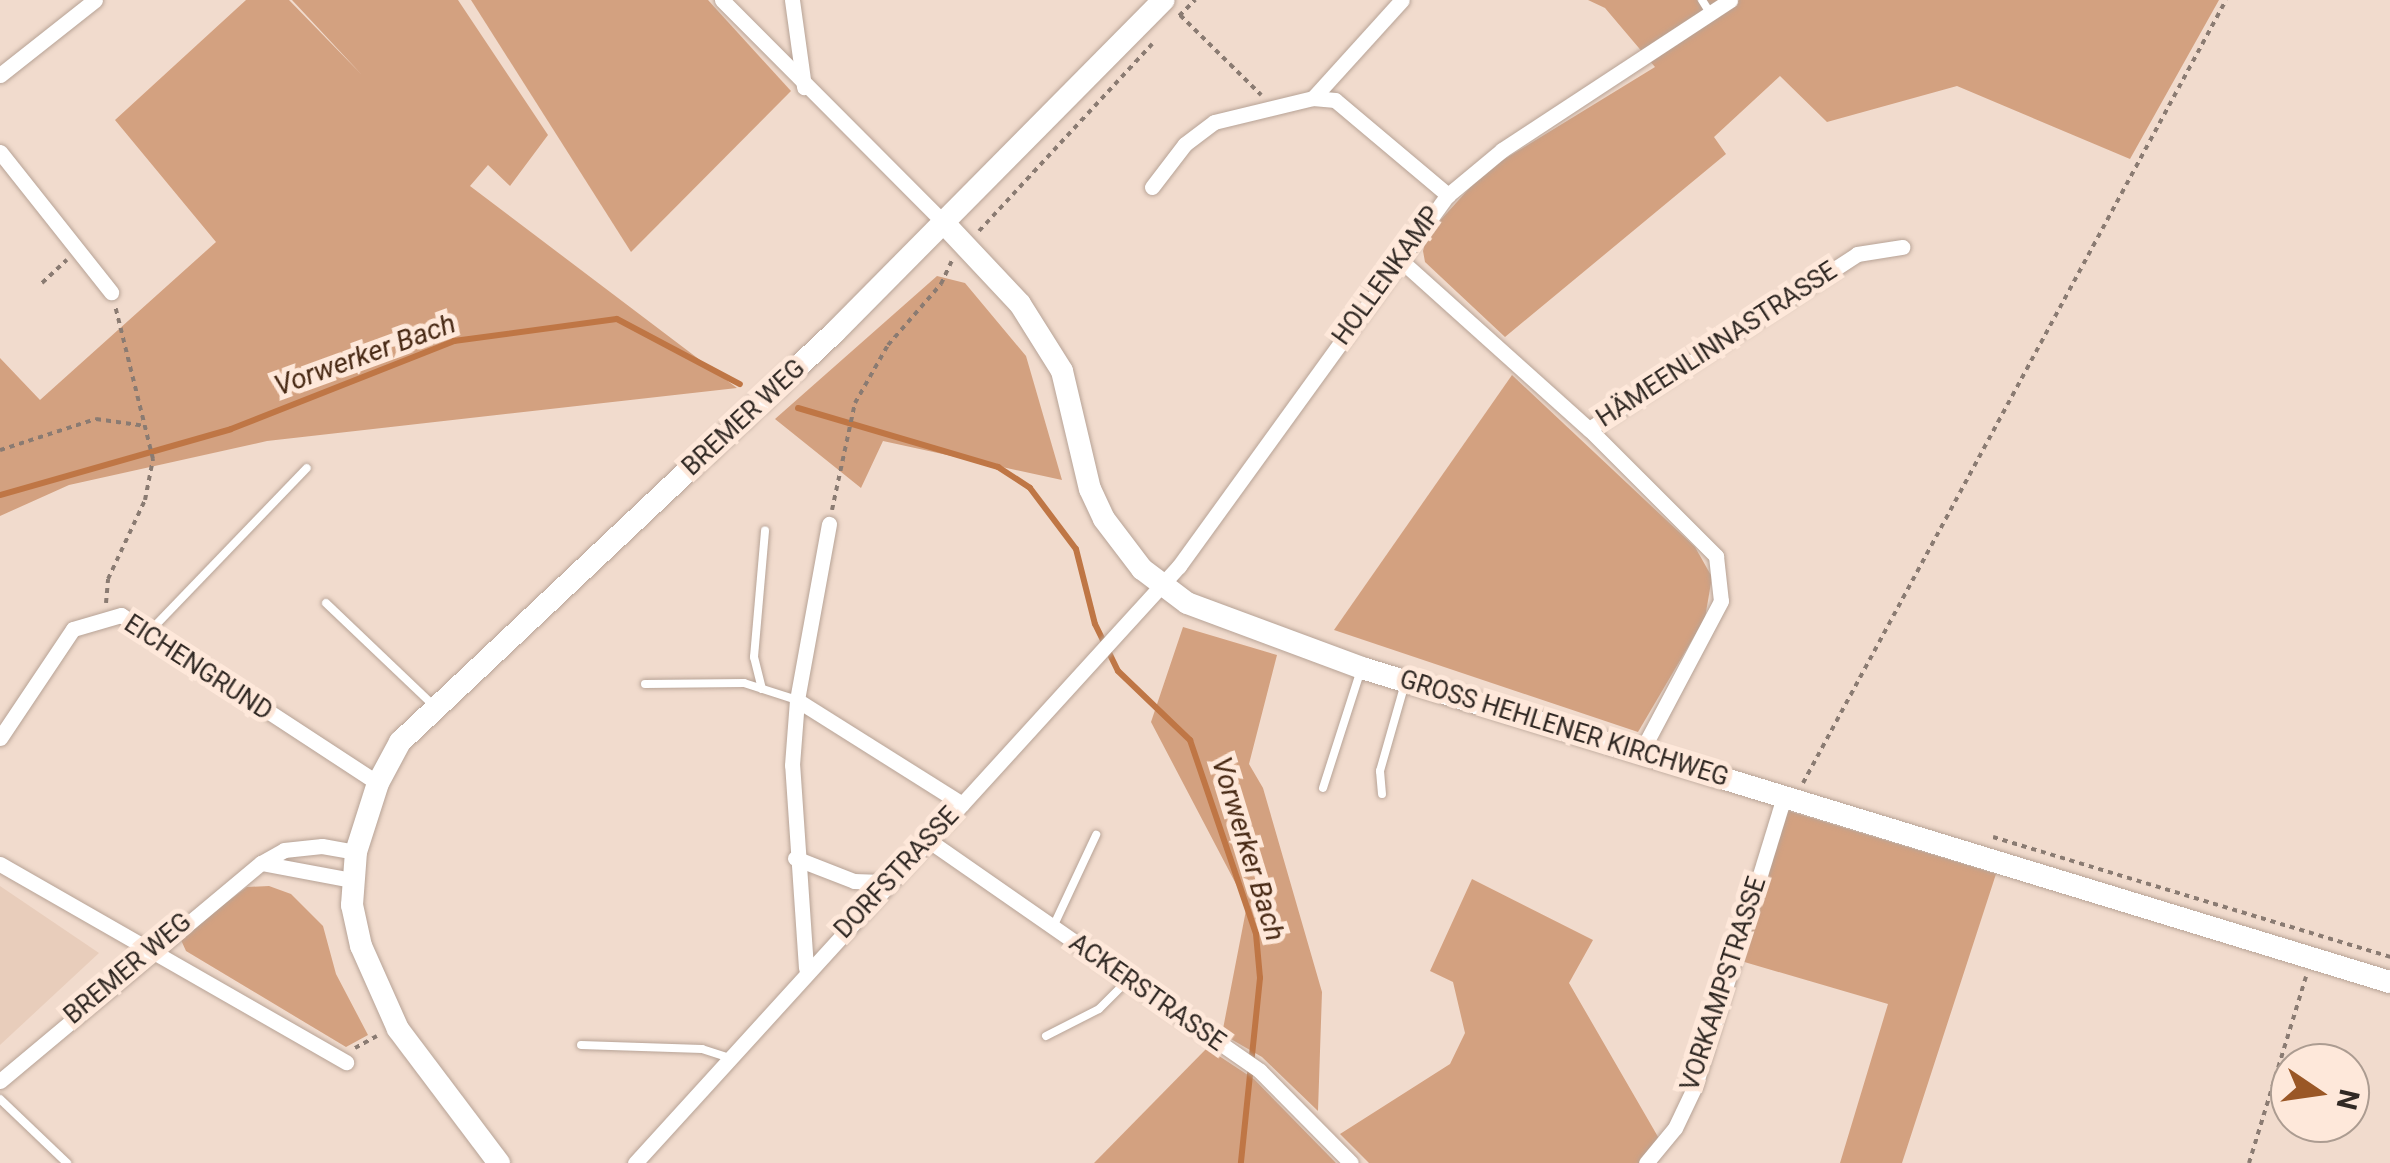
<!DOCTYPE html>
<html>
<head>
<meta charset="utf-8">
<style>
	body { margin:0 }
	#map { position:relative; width:2390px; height:1163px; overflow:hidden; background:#f1dbcd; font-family:Roboto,sans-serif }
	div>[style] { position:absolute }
	.built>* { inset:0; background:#e8cdbb }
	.green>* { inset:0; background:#d3a180 }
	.stream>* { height:6px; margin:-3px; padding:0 3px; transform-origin:3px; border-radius:3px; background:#bf7645 }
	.path>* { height:4px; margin-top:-2px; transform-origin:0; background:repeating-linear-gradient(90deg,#8a7b72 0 5px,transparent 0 10px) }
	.roads { filter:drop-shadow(0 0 2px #b7a396) drop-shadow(0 0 2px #b7a396) }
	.service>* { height:8px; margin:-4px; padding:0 4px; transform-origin:4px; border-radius:4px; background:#fff }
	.minor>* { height:15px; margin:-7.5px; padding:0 7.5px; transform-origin:7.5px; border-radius:7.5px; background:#fff }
	.secondary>* { height:22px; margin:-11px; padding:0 11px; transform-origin:11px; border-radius:11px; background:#fff }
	span { translate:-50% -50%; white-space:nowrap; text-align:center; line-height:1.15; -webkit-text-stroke:10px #fee8da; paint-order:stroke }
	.street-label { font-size:25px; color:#312924 }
	.water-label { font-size:28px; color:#482914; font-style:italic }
	.north { position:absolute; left:2270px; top:1043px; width:100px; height:100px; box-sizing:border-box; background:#fee8da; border:2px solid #ac9c91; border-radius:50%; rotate:103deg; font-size:28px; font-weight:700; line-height:40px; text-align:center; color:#312924 }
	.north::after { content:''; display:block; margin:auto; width:35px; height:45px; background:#9a5726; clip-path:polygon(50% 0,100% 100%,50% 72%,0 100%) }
</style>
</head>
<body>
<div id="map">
	<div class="built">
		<i style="clip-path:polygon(0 886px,99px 953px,0 1045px)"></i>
	</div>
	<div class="green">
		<i style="clip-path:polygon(246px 0,289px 0,362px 75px,292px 0,458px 0,548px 135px,510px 186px,488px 165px,470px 186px,737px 388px,267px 441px,69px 485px,0 516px,0 358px,40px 400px,216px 242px,115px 120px)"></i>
		<i style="clip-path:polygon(471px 0,708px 0,791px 91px,631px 252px)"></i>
		<i style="clip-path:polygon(1588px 0,2219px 0,2130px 159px,1957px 86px,1827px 122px,1780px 76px,1714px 137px,1726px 154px,1505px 337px,1425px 262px,1423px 251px,1427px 235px,1485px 171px,1655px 67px,1605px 8px)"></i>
		<i style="clip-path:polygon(937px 276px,965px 283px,1026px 356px,1062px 480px,883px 441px,861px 488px,775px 419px)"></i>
		<i style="clip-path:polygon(1512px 375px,1695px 547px,1712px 577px,1705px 618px,1638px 732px,1334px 630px)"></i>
		<i style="clip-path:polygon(1183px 627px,1277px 655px,1249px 764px,1263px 788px,1322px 992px,1318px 1111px,1262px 1057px,1222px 1034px,1247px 905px,1151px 722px)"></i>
		<i style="clip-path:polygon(1785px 810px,1996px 874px,1902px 1163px,1840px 1163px,1888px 1004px,1741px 961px)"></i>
		<i style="clip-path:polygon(1472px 879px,1593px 940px,1569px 983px,1661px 1142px,1641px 1163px,1369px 1163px,1340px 1134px,1450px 1064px,1465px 1033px,1453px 982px,1430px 971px)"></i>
		<i style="clip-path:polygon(269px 886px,291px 894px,323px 926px,336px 974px,368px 1035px,346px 1047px,186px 951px,181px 940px,199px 923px,247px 887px)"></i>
		<i style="clip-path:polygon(1207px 1048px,1254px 1079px,1336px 1163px,1094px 1163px)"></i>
	</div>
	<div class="stream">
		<i style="left:798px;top:408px;width:209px;rotate:16.4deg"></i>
		<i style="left:998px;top:467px;width:38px;rotate:33deg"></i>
		<i style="left:1030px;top:488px;width:76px;rotate:53deg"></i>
		<i style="left:1076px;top:549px;width:77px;rotate:75.8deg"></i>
		<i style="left:1095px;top:624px;width:52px;rotate:63.9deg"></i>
		<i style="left:1118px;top:671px;width:100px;rotate:43.8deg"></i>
		<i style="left:1190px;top:740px;width:205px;rotate:71.2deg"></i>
		<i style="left:1256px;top:934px;width:44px;rotate:84.8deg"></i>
		<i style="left:1260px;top:978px;width:186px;rotate:95.9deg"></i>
		<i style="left:0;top:495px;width:240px;rotate:-15.9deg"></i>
		<i style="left:231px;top:429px;width:240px;rotate:-21.5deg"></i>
		<i style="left:454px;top:341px;width:164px;rotate:-7.7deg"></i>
		<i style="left:617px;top:319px;width:139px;rotate:27.9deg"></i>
	</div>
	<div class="path">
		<i style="left:1180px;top:15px;width:114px;rotate:44.6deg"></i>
		<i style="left:1179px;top:16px;width:23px;rotate:-45deg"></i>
		<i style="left:979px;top:231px;width:255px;rotate:-47.2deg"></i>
		<i style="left:42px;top:283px;width:34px;rotate:-43deg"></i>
		<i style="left:0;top:450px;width:101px;rotate:-17.9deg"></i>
		<i style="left:96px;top:419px;width:50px;rotate:8deg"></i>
		<i style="left:832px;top:510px;width:109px;rotate:-77.9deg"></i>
		<i style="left:855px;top:403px;width:67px;rotate:-60.4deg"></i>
		<i style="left:888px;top:345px;width:81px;rotate:-49deg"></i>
		<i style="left:941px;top:284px;width:26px;rotate:-65deg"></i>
		<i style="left:106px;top:603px;width:24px;rotate:-85deg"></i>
		<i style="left:108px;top:579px;width:87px;rotate:-64.9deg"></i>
		<i style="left:145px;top:500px;width:42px;rotate:-79deg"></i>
		<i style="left:153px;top:459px;width:158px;rotate:-103.9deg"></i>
		<i style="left:1803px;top:783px;width:890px;rotate:-61.62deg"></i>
		<i style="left:1993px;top:837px;width:415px;rotate:16.8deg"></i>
		<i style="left:355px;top:1048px;width:25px;rotate:-29deg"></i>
		<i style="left:2249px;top:1163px;width:195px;rotate:-73deg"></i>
	</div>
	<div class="roads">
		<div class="service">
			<i style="left:1702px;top:0;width:15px;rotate:58deg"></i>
			<i style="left:326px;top:603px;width:148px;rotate:43.6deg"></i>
			<i style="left:150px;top:631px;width:226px;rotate:-46.1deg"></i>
			<i style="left:645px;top:684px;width:99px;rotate:-0.6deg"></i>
			<i style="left:744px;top:683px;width:56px;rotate:17.8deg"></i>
			<i style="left:762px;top:689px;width:33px;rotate:-104deg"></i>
			<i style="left:754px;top:657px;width:127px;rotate:-85deg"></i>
			<i style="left:1323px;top:788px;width:121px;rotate:-72.2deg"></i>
			<i style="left:1382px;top:794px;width:23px;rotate:-95deg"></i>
			<i style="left:1380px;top:771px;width:87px;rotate:-74.1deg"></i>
			<i style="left:1053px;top:927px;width:102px;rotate:-64.9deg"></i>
			<i style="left:1046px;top:1036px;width:59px;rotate:-27deg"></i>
			<i style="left:1099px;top:1009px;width:41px;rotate:-45deg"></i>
			<i style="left:581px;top:1045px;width:121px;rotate:1.9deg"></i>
			<i style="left:702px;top:1049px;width:26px;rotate:18deg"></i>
			<i style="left:0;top:1099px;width:93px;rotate:43.7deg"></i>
		</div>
		<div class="minor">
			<i style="left:722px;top:0;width:313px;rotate:45.1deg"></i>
			<i style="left:792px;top:0;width:88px;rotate:82.1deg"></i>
			<i style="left:0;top:75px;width:121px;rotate:-38.3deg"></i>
			<i style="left:1313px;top:98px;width:132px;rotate:-47.8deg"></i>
			<i style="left:0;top:152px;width:179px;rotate:51.6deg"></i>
			<i style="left:1152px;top:187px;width:54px;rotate:-52.5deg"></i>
			<i style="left:1185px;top:144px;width:36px;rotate:-37deg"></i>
			<i style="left:1214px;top:122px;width:102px;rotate:-13.6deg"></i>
			<i style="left:1313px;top:98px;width:22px;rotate:5deg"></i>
			<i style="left:1335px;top:100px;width:148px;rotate:40.1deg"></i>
			<i style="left:1397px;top:257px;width:258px;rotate:41.9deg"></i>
			<i style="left:1589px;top:429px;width:180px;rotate:45deg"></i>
			<i style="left:1716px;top:556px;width:45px;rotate:83.7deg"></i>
			<i style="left:1721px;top:601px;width:171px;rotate:117.9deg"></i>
			<i style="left:1589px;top:429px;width:320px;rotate:-33.1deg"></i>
			<i style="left:1857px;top:254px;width:46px;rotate:-8.8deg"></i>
			<i style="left:797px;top:700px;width:195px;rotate:32.2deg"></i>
			<i style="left:0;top:738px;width:131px;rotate:-56.2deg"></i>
			<i style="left:73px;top:629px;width:50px;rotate:-16.3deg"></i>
			<i style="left:121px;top:615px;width:307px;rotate:33.2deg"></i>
			<i style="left:928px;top:840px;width:404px;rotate:34.8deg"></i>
			<i style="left:1260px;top:1071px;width:129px;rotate:45.3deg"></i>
			<i style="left:795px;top:858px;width:63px;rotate:21.3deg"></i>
			<i style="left:854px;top:881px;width:35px;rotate:2deg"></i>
			<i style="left:261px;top:863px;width:93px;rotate:10.6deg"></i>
			<i style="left:0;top:864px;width:399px;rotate:29.8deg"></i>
			<i style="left:806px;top:968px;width:203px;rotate:-93.9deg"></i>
			<i style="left:792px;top:765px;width:65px;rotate:-85.6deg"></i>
			<i style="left:797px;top:700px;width:179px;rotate:-79.7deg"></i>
			<i style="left:0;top:1081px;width:340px;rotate:-39.9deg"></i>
			<i style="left:261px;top:863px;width:26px;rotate:-29deg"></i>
			<i style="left:284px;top:850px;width:38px;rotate:-6deg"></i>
			<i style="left:322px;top:846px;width:35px;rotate:10deg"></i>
			<i style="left:635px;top:1163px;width:808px;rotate:-47.66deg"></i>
			<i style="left:1179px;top:566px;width:458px;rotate:-54.1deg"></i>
			<i style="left:1448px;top:195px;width:70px;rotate:-39.8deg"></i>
			<i style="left:1502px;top:150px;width:273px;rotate:-33.3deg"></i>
			<i style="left:1646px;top:1163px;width:45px;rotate:-50.4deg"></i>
			<i style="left:1675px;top:1128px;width:47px;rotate:-64.5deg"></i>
			<i style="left:1695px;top:1086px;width:303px;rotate:-72.9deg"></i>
		</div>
		<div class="secondary">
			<i style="left:943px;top:222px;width:112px;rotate:46.8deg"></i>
			<i style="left:1020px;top:304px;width:79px;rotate:57.9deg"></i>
			<i style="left:1062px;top:371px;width:121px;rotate:76.7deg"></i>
			<i style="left:1090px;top:489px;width:33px;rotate:65deg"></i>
			<i style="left:1104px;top:519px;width:63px;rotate:52.8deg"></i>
			<i style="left:1142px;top:569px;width:56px;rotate:37.1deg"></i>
			<i style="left:1187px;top:603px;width:187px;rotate:20.4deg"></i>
			<i style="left:1362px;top:668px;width:1075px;rotate:16.99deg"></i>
			<i style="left:499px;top:1163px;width:168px;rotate:-127deg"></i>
			<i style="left:398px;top:1029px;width:91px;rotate:-114deg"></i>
			<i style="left:361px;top:946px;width:42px;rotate:-102.4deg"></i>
			<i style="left:352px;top:905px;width:53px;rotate:-85.7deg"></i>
			<i style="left:356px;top:852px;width:72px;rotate:-72.3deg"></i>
			<i style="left:378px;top:783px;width:47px;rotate:-61.8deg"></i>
			<i style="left:400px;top:742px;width:598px;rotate:-43.31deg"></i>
			<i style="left:835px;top:332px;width:467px;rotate:-45.3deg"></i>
		</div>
	</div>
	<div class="street-label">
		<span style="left:1387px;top:276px;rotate:-54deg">HOLLENKAMP</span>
		<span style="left:1717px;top:345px;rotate:-33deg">HÄMEENLINNASTRASSE</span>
		<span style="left:744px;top:418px;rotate:-43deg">BREMER WEG</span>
		<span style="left:198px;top:668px;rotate:33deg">EICHENGRUND</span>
		<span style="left:1564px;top:729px;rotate:17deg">GROSS HEHLENER KIRCHWEG</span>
		<span style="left:897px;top:873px;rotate:-47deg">DORFSTRASSE</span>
		<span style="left:128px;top:969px;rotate:-40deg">BREMER WEG</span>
		<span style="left:1724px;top:984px;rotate:-72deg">VORKAMPSTRASSE</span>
		<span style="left:1147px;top:993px;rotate:35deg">ACKERSTRASSE</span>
	</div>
	<div class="water-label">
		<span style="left:365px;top:355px;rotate:-20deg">Vorwerker Bach</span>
		<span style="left:1248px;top:849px;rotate:73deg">Vorwerker Bach</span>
	</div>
	<div class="north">N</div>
</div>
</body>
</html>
